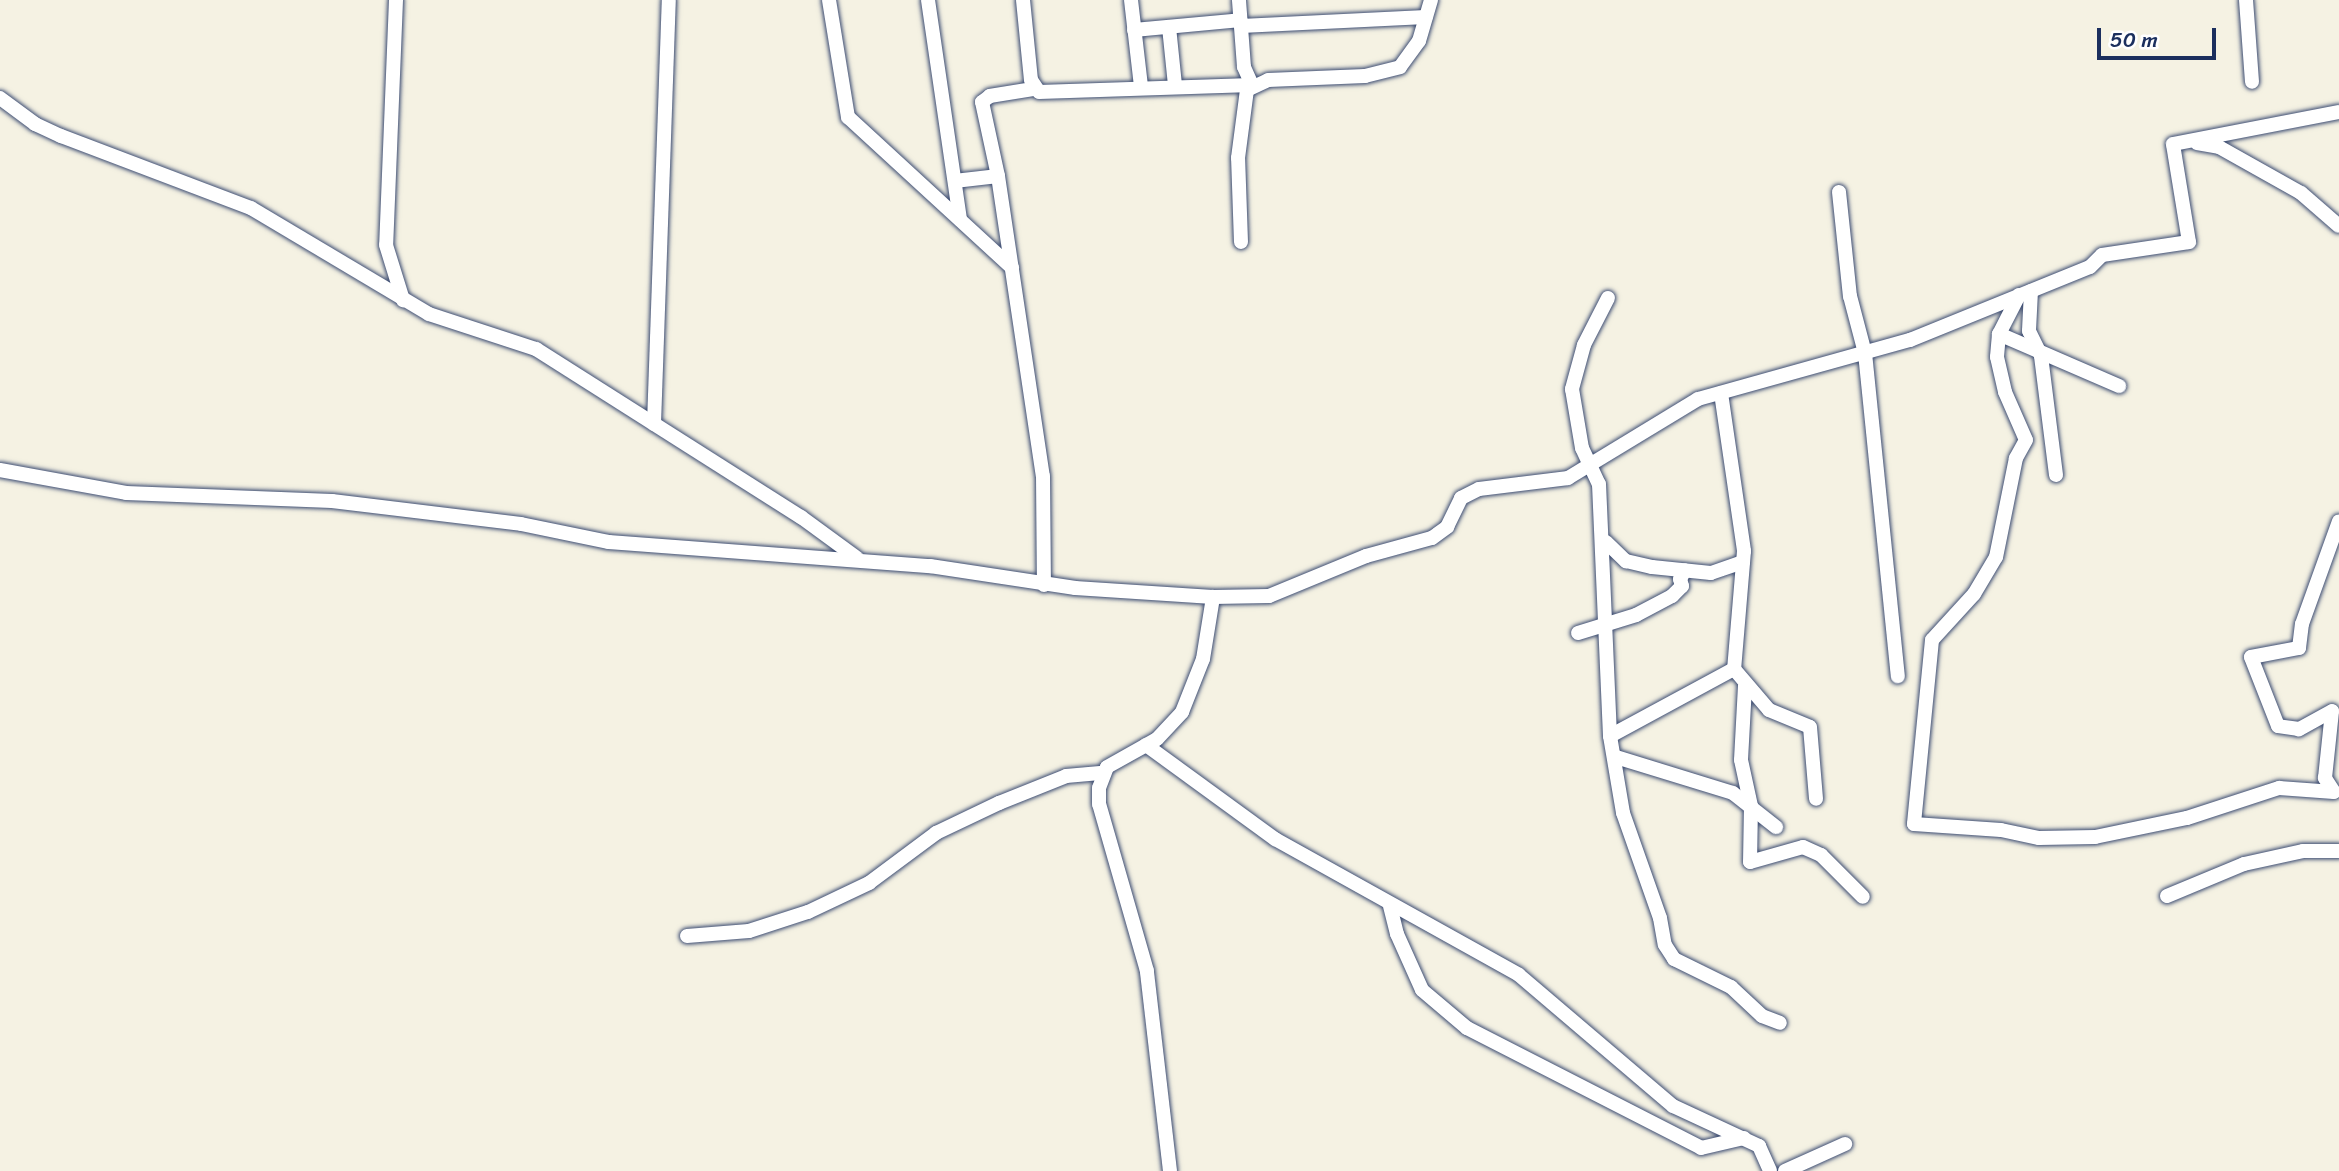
<!DOCTYPE html>
<html>
<head>
<meta charset="utf-8">
<style>
	body { margin:0 }
	#map { position:relative; width:2339px; height:1171px; overflow:hidden; background:#f5f2e3; font-family:Sriracha,sans-serif }
	div>[style] { position:absolute }
	.roads { filter:drop-shadow(0 0 2px #3c4c72) drop-shadow(0 0 2px #3c4c72) }
	.street>* { height:14px; margin:-7px; padding:0 7px; transform-origin:7px; border-radius:7px; background:#fff }
	span { translate:-50% -50%; white-space:nowrap; text-align:center; line-height:1.15; -webkit-text-stroke:6px #fff; paint-order:stroke }
	.scale { position:absolute; left:2097px; top:28px; width:119px; height:32px; box-sizing:border-box; border:4px solid #1b2f5e; border-top:0; padding-left:9px; font-size:21px; line-height:24px; white-space:nowrap; color:#1b2f5e; -webkit-text-stroke:5px #fff; paint-order:stroke }
</style>
</head>
<body>
<div id="map">
	<div class="roads">
		<div class="street">
			<i style="left:396px;top:0;width:245px;rotate:92.3deg"></i>
			<i style="left:386px;top:245px;width:58px;rotate:72.8deg"></i>
			<i style="left:829px;top:0;width:119px;rotate:80.8deg"></i>
			<i style="left:848px;top:117px;width:223px;rotate:42.6deg"></i>
			<i style="left:928px;top:0;width:222px;rotate:81.7deg"></i>
			<i style="left:1023px;top:0;width:80px;rotate:84.3deg"></i>
			<i style="left:1031px;top:80px;width:14px;rotate:56deg"></i>
			<i style="left:1039px;top:92px;width:213px;rotate:-1.9deg"></i>
			<i style="left:1252px;top:85px;width:20px;rotate:-114deg"></i>
			<i style="left:1244px;top:67px;width:67px;rotate:-94.3deg"></i>
			<i style="left:1131px;top:0;width:87px;rotate:83.4deg"></i>
			<i style="left:2246px;top:0;width:82px;rotate:85.8deg"></i>
			<i style="left:1241px;top:26px;width:185px;rotate:-2.8deg"></i>
			<i style="left:1169px;top:27px;width:58px;rotate:84.1deg"></i>
			<i style="left:1134px;top:30px;width:107px;rotate:-5.3deg"></i>
			<i style="left:1033px;top:89px;width:44px;rotate:170.8deg"></i>
			<i style="left:990px;top:96px;width:10px;rotate:143deg"></i>
			<i style="left:982px;top:102px;width:76px;rotate:77.8deg"></i>
			<i style="left:998px;top:176px;width:303px;rotate:81.5deg"></i>
			<i style="left:1043px;top:476px;width:109px;rotate:89.5deg"></i>
			<i style="left:0;top:98px;width:44px;rotate:36.6deg"></i>
			<i style="left:35px;top:124px;width:29px;rotate:25deg"></i>
			<i style="left:61px;top:136px;width:203px;rotate:20.8deg"></i>
			<i style="left:251px;top:208px;width:207px;rotate:30.8deg"></i>
			<i style="left:429px;top:314px;width:113px;rotate:18.1deg"></i>
			<i style="left:536px;top:349px;width:314px;rotate:32.4deg"></i>
			<i style="left:801px;top:517px;width:69px;rotate:36.2deg"></i>
			<i style="left:2197px;top:143px;width:22px;rotate:10deg"></i>
			<i style="left:2219px;top:147px;width:94px;rotate:29.3deg"></i>
			<i style="left:2301px;top:193px;width:50px;rotate:41deg"></i>
			<i style="left:955px;top:181px;width:43px;rotate:-6.6deg"></i>
			<i style="left:1839px;top:192px;width:105px;rotate:84deg"></i>
			<i style="left:1850px;top:296px;width:59px;rotate:75.3deg"></i>
			<i style="left:1865px;top:353px;width:325px;rotate:84.2deg"></i>
			<i style="left:1241px;top:242px;width:84px;rotate:-92deg"></i>
			<i style="left:1238px;top:158px;width:69px;rotate:-82.5deg"></i>
			<i style="left:1247px;top:90px;width:23px;rotate:-25deg"></i>
			<i style="left:1268px;top:80px;width:97px;rotate:-2.4deg"></i>
			<i style="left:1365px;top:76px;width:36px;rotate:-14deg"></i>
			<i style="left:1400px;top:67px;width:32px;rotate:-54deg"></i>
			<i style="left:1419px;top:41px;width:43px;rotate:-73.7deg"></i>
			<i style="left:2031px;top:291px;width:40px;rotate:92.9deg"></i>
			<i style="left:2029px;top:331px;width:28px;rotate:64deg"></i>
			<i style="left:2041px;top:356px;width:120px;rotate:82.8deg"></i>
			<i style="left:2019px;top:295px;width:44px;rotate:117.1deg"></i>
			<i style="left:1999px;top:334px;width:23px;rotate:95deg"></i>
			<i style="left:1997px;top:357px;width:36px;rotate:77deg"></i>
			<i style="left:2005px;top:392px;width:52px;rotate:66.4deg"></i>
			<i style="left:2026px;top:440px;width:21px;rotate:119deg"></i>
			<i style="left:2016px;top:458px;width:101px;rotate:101.4deg"></i>
			<i style="left:1996px;top:557px;width:43px;rotate:120.7deg"></i>
			<i style="left:1974px;top:594px;width:62px;rotate:132.4deg"></i>
			<i style="left:1932px;top:640px;width:185px;rotate:95.6deg"></i>
			<i style="left:1914px;top:824px;width:87px;rotate:3.9deg"></i>
			<i style="left:2001px;top:830px;width:39px;rotate:12deg"></i>
			<i style="left:2039px;top:838px;width:56px;rotate:-1deg"></i>
			<i style="left:2095px;top:837px;width:94px;rotate:-11.7deg"></i>
			<i style="left:2187px;top:818px;width:97px;rotate:-18.1deg"></i>
			<i style="left:2279px;top:788px;width:55px;rotate:4.2deg"></i>
			<i style="left:1608px;top:298px;width:53px;rotate:117.1deg"></i>
			<i style="left:1584px;top:345px;width:46px;rotate:105.3deg"></i>
			<i style="left:1572px;top:389px;width:60px;rotate:80.4deg"></i>
			<i style="left:1582px;top:448px;width:40px;rotate:65deg"></i>
			<i style="left:1599px;top:484px;width:252px;rotate:87.5deg"></i>
			<i style="left:1610px;top:736px;width:78px;rotate:80.4deg"></i>
			<i style="left:1623px;top:813px;width:111px;rotate:70.6deg"></i>
			<i style="left:1660px;top:918px;width:27px;rotate:80deg"></i>
			<i style="left:1665px;top:945px;width:17px;rotate:57deg"></i>
			<i style="left:1674px;top:959px;width:64px;rotate:26.2deg"></i>
			<i style="left:1731px;top:987px;width:42px;rotate:43.1deg"></i>
			<i style="left:1762px;top:1016px;width:19px;rotate:21deg"></i>
			<i style="left:1999px;top:334px;width:131px;rotate:23.4deg"></i>
			<i style="left:1721px;top:393px;width:160px;rotate:81.7deg"></i>
			<i style="left:1744px;top:551px;width:118px;rotate:94.8deg"></i>
			<i style="left:1734px;top:669px;width:54px;rotate:49.5deg"></i>
			<i style="left:1769px;top:710px;width:44px;rotate:22.5deg"></i>
			<i style="left:1810px;top:727px;width:72px;rotate:85.2deg"></i>
			<i style="left:654px;top:424px;width:424px;rotate:-88deg"></i>
			<i style="left:0;top:470px;width:128px;rotate:10.3deg"></i>
			<i style="left:126px;top:493px;width:206px;rotate:2.2deg"></i>
			<i style="left:332px;top:501px;width:190px;rotate:6.9deg"></i>
			<i style="left:521px;top:524px;width:90px;rotate:11.6deg"></i>
			<i style="left:609px;top:542px;width:322px;rotate:4.3deg"></i>
			<i style="left:930px;top:566px;width:147px;rotate:8.6deg"></i>
			<i style="left:1075px;top:588px;width:138px;rotate:3.7deg"></i>
			<i style="left:1213px;top:597px;width:56px;rotate:-1deg"></i>
			<i style="left:1269px;top:596px;width:105px;rotate:-22.4deg"></i>
			<i style="left:1366px;top:556px;width:68px;rotate:-15.3deg"></i>
			<i style="left:1432px;top:538px;width:19px;rotate:-36deg"></i>
			<i style="left:1447px;top:527px;width:32px;rotate:-64deg"></i>
			<i style="left:1461px;top:498px;width:20px;rotate:-27deg"></i>
			<i style="left:1479px;top:489px;width:90px;rotate:-7deg"></i>
			<i style="left:1568px;top:478px;width:152px;rotate:-31.3deg"></i>
			<i style="left:1698px;top:399px;width:220px;rotate:-15.6deg"></i>
			<i style="left:1910px;top:340px;width:194px;rotate:-22.1deg"></i>
			<i style="left:2090px;top:267px;width:17px;rotate:-45deg"></i>
			<i style="left:2102px;top:255px;width:88px;rotate:-8.5deg"></i>
			<i style="left:2189px;top:242px;width:99px;rotate:-99.3deg"></i>
			<i style="left:2173px;top:144px;width:169px;rotate:-10.9deg"></i>
			<i style="left:1606px;top:542px;width:28px;rotate:44deg"></i>
			<i style="left:1626px;top:561px;width:27px;rotate:13deg"></i>
			<i style="left:1652px;top:567px;width:59px;rotate:5.8deg"></i>
			<i style="left:1711px;top:573px;width:34px;rotate:-19deg"></i>
			<i style="left:1578px;top:633px;width:61px;rotate:-17.2deg"></i>
			<i style="left:1636px;top:615px;width:41px;rotate:-27.8deg"></i>
			<i style="left:1672px;top:596px;width:14px;rotate:-45deg"></i>
			<i style="left:1682px;top:586px;width:7px;rotate:-106deg"></i>
			<i style="left:1680px;top:579px;width:10px;rotate:-61deg"></i>
			<i style="left:1745px;top:686px;width:74px;rotate:93.1deg"></i>
			<i style="left:1741px;top:760px;width:47px;rotate:77.7deg"></i>
			<i style="left:1751px;top:806px;width:56px;rotate:91deg"></i>
			<i style="left:1750px;top:862px;width:55px;rotate:-15.8deg"></i>
			<i style="left:1803px;top:847px;width:20px;rotate:24deg"></i>
			<i style="left:1821px;top:855px;width:59px;rotate:45deg"></i>
			<i style="left:1610px;top:736px;width:141px;rotate:-28.4deg"></i>
			<i style="left:1146px;top:745px;width:160px;rotate:36.1deg"></i>
			<i style="left:1275px;top:839px;width:279px;rotate:29.1deg"></i>
			<i style="left:1519px;top:975px;width:202px;rotate:40.4deg"></i>
			<i style="left:1673px;top:1106px;width:95px;rotate:24.9deg"></i>
			<i style="left:1759px;top:1146px;width:27px;rotate:66deg"></i>
			<i style="left:1616px;top:757px;width:122px;rotate:17.1deg"></i>
			<i style="left:1733px;top:793px;width:55px;rotate:38.3deg"></i>
			<i style="left:2334px;top:792px;width:17px;rotate:-123deg"></i>
			<i style="left:2325px;top:778px;width:67px;rotate:-84deg"></i>
			<i style="left:2332px;top:711px;width:38px;rotate:151deg"></i>
			<i style="left:2299px;top:729px;width:21px;rotate:-172deg"></i>
			<i style="left:2278px;top:726px;width:74px;rotate:-111.4deg"></i>
			<i style="left:2251px;top:657px;width:49px;rotate:-10.6deg"></i>
			<i style="left:2299px;top:648px;width:24px;rotate:-83deg"></i>
			<i style="left:2302px;top:624px;width:109px;rotate:-70.2deg"></i>
			<i style="left:2167px;top:896px;width:83px;rotate:-22.6deg"></i>
			<i style="left:2244px;top:864px;width:60px;rotate:-12.4deg"></i>
			<i style="left:2303px;top:851px;width:36px"></i>
			<i style="left:1390px;top:906px;width:29px;rotate:76deg"></i>
			<i style="left:1397px;top:934px;width:61px;rotate:65.9deg"></i>
			<i style="left:1422px;top:990px;width:59px;rotate:40.2deg"></i>
			<i style="left:1467px;top:1028px;width:263px;rotate:27.1deg"></i>
			<i style="left:1701px;top:1148px;width:44px;rotate:-13.1deg"></i>
			<i style="left:687px;top:936px;width:62px;rotate:-4.6deg"></i>
			<i style="left:749px;top:931px;width:62px;rotate:-17.9deg"></i>
			<i style="left:808px;top:912px;width:68px;rotate:-25.4deg"></i>
			<i style="left:869px;top:883px;width:84px;rotate:-36.7deg"></i>
			<i style="left:936px;top:833px;width:70px;rotate:-25.5deg"></i>
			<i style="left:999px;top:803px;width:72px;rotate:-21.9deg"></i>
			<i style="left:1066px;top:776px;width:37px;rotate:-5deg"></i>
			<i style="left:1170px;top:1171px;width:201px;rotate:-96.6deg"></i>
			<i style="left:1147px;top:971px;width:174px;rotate:-106deg"></i>
			<i style="left:1099px;top:804px;width:16px;rotate:-90deg"></i>
			<i style="left:1099px;top:788px;width:22px;rotate:-69deg"></i>
			<i style="left:1107px;top:767px;width:57px;rotate:-29.2deg"></i>
			<i style="left:1157px;top:739px;width:37px;rotate:-47deg"></i>
			<i style="left:1182px;top:712px;width:57px;rotate:-68.4deg"></i>
			<i style="left:1203px;top:659px;width:63px;rotate:-80.8deg"></i>
			<i style="left:1785px;top:1171px;width:66px;rotate:-24.2deg"></i>
		</div>
	</div>
	<div class="scale">50 m</div>
</div>
</body>
</html>
